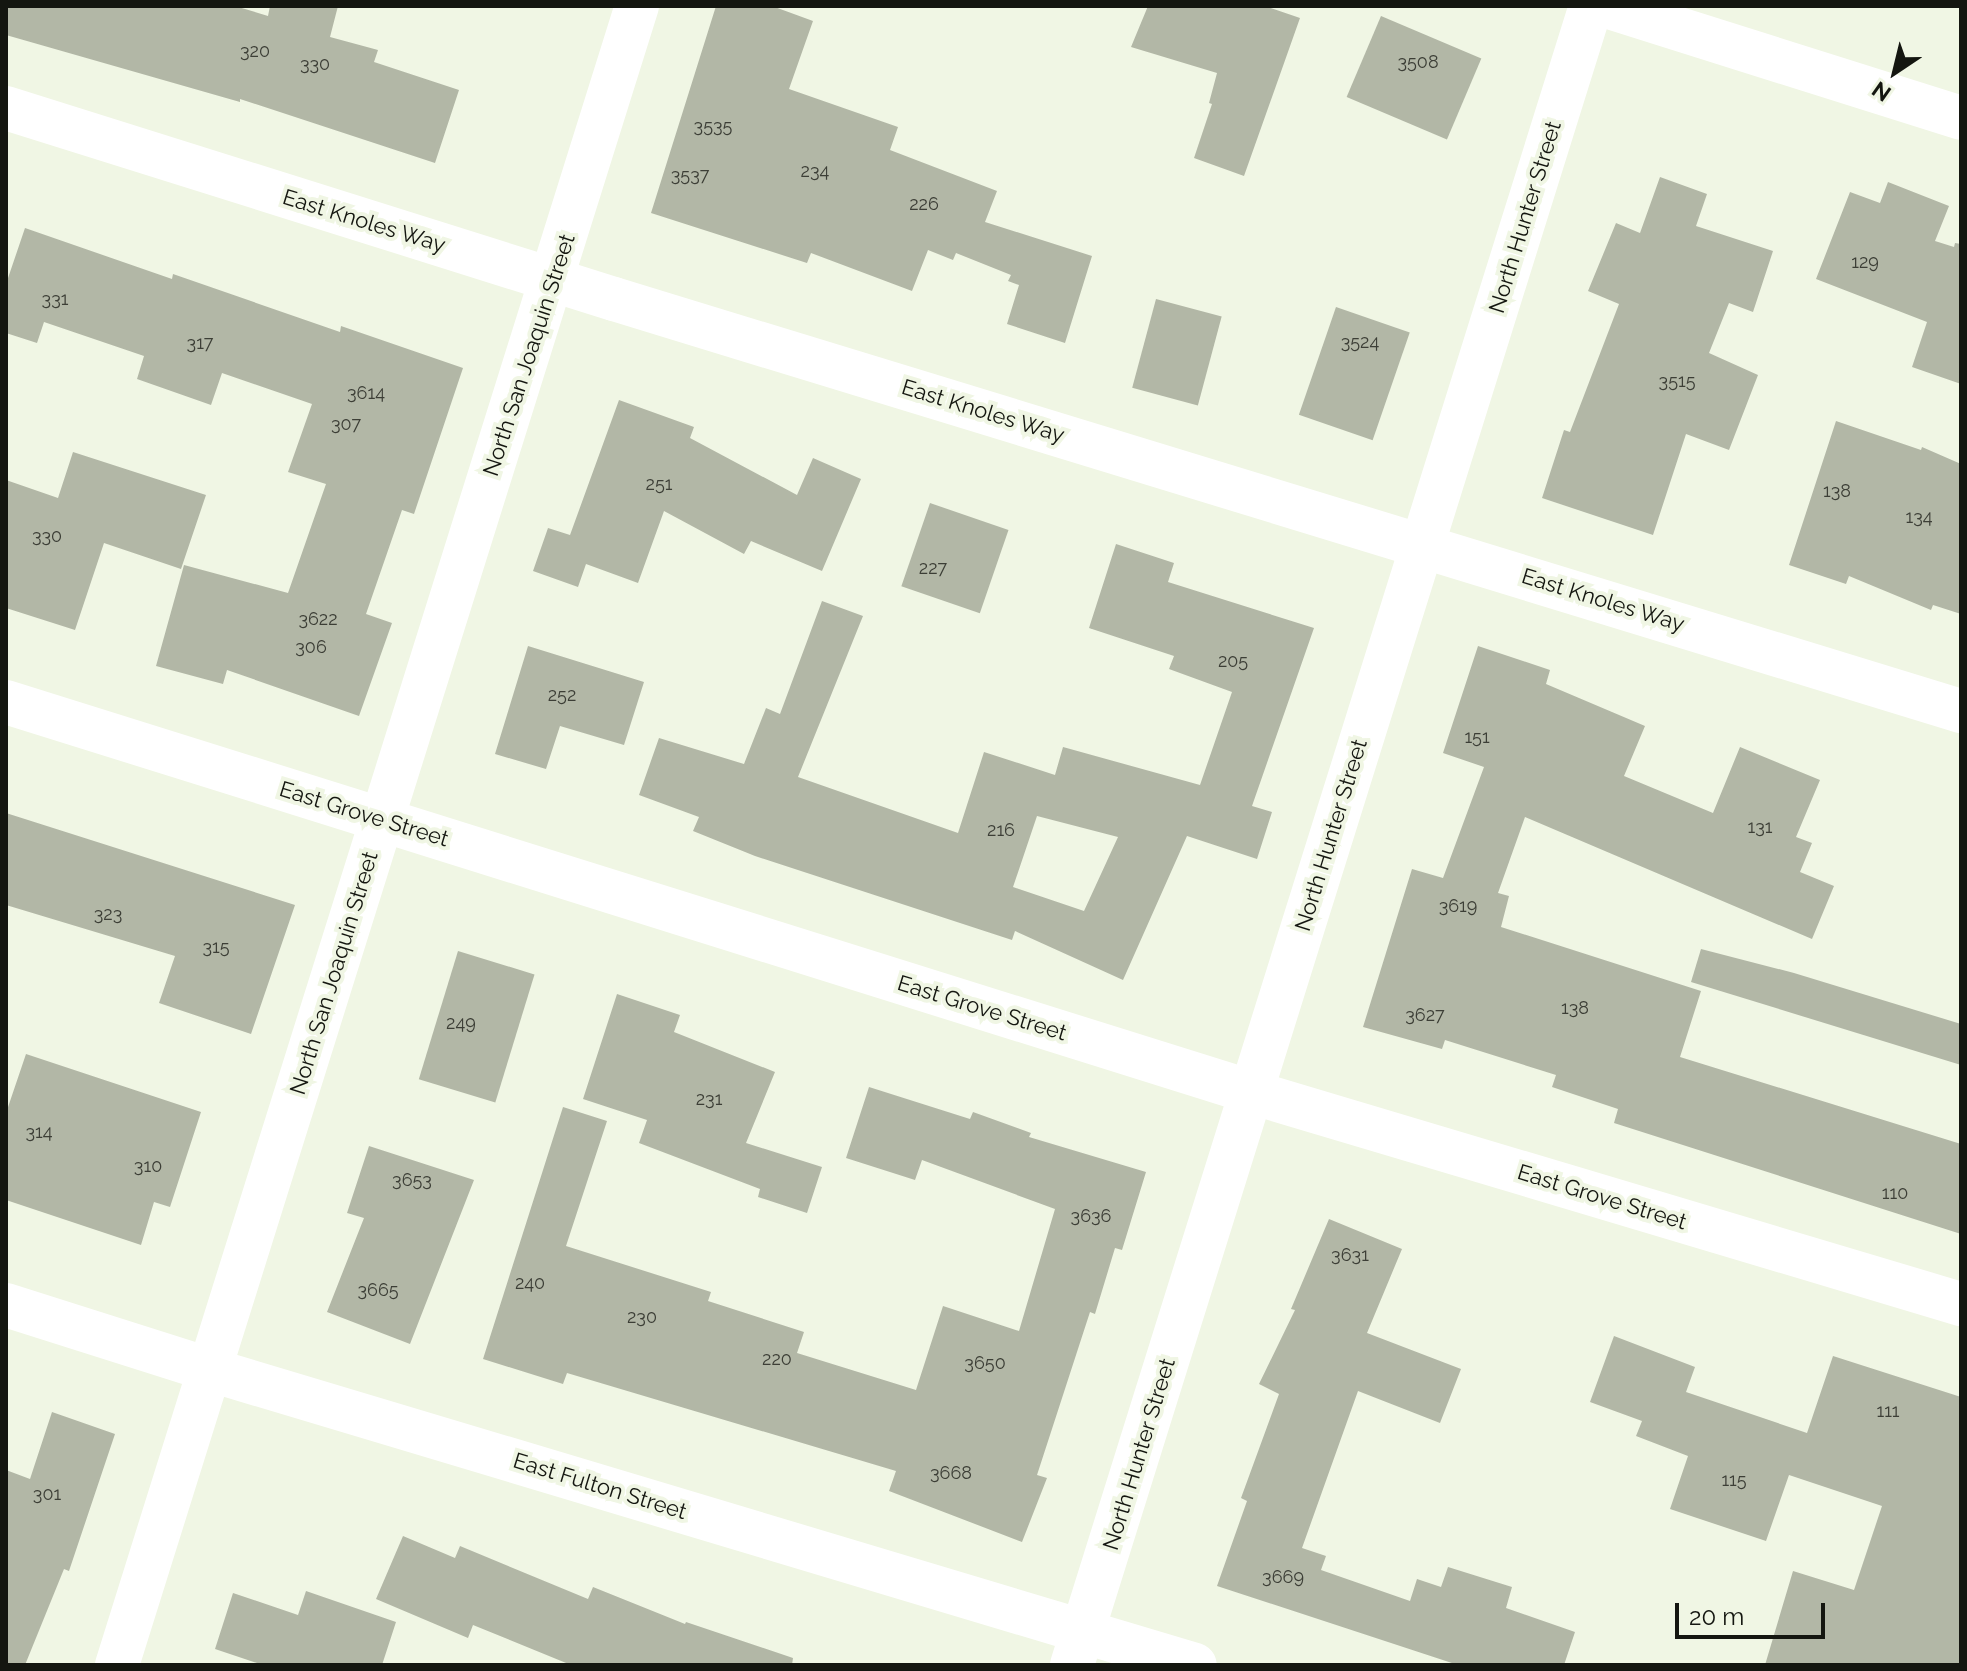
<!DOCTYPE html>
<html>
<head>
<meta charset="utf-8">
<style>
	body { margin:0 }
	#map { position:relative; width:1967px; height:1671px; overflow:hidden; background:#f0f6e4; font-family:Raleway,sans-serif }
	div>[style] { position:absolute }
	.building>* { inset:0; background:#b2b7a6; transform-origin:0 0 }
	.minor>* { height:44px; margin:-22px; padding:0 22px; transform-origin:22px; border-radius:22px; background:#fff }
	span { translate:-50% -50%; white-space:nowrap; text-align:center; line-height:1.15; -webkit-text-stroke:8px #f0f6e4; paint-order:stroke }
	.number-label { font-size:18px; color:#3c3e36 }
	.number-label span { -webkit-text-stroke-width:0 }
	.street-label { font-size:22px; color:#141610 }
	.frame { position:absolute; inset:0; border:8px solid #141610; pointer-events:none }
	.north { position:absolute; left:1855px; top:32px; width:80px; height:80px; -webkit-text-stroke:6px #f0f6e4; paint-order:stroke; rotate:215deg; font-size:22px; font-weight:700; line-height:32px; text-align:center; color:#141610 }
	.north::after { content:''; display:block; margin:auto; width:28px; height:36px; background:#141610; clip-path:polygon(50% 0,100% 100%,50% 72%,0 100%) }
	.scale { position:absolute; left:1675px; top:1603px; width:150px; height:36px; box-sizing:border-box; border:4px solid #141610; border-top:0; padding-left:10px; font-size:24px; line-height:28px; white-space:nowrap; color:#141610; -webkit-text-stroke:6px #f0f6e4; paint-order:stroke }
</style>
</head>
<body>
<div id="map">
	<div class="building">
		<i style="clip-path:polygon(6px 6px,235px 6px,268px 16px,270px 6px,338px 6px,330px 37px,378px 50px,374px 62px,459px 90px,435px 163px,240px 99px,240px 102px,6px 35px)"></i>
		<i style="clip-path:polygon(716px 6px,772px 6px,813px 21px,789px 89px,898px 127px,890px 150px,997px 191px,985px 222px,1092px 256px,1065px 343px,1007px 324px,1019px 285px,1008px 281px,1011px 275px,956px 253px,953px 260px,928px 250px,912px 291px,811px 253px,807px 263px,651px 213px)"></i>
		<i style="clip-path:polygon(1148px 6px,1265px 6px,1300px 18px,1244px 176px,1194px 158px,1212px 104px,1209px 103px,1217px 73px,1131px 47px)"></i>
		<i style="left:1381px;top:16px;width:109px;height:88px;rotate:23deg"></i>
		<i style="clip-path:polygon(1660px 177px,1707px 194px,1696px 226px,1773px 251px,1753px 312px,1729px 303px,1709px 353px,1758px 375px,1729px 450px,1686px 434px,1653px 535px,1542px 498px,1564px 430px,1570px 432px,1619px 304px,1588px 291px,1616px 223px,1640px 233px)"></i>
		<i style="clip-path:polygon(1888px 182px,1949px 206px,1935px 241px,1954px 247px,1955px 243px,1961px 244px,1961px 384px,1912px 367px,1927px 322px,1816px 279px,1850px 192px,1880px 203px)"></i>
		<i style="clip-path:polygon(25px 228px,172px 279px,173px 274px,340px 332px,341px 326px,463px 368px,414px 514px,402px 510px,366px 614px,392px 623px,359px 716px,227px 670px,223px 684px,156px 666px,184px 565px,288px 593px,326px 484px,288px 472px,312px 404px,222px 373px,211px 405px,137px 379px,144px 356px,44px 322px,37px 343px,6px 333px,6px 284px)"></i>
		<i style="left:1156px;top:299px;width:68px;height:92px;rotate:15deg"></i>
		<i style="left:1336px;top:307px;width:78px;height:114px;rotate:19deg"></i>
		<i style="clip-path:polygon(619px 400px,694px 427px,690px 438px,797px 495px,813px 458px,861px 479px,822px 571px,751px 541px,744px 554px,664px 511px,638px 583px,586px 564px,578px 587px,533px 571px,548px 528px,570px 535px)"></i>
		<i style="clip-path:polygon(1836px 421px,1921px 450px,1922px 447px,1961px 464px,1961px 614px,1933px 605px,1931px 610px,1849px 576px,1846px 584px,1789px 565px)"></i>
		<i style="clip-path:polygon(73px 452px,206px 495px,181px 569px,104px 543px,75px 630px,6px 608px,6px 480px,58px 498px)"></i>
		<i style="left:930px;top:503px;width:83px;height:88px;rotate:19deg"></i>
		<i style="clip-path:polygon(evenodd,1116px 544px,1174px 563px,1168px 582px,1314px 628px,1252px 806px,1272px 812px,1257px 859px,1187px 836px,1123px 980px,1015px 931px,1012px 940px,755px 856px,693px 831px,699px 817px,639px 795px,659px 738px,744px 764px,766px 708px,780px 714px,822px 601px,863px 616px,798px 777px,958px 833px,984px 752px,1055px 775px,1063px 747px,1200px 785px,1232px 692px,1169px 669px,1174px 656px,1089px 628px,1116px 544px,1037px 816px,1118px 837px,1084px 911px,1013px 887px,1037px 816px)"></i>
		<i style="clip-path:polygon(528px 646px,644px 682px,624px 745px,560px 726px,546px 769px,495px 754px)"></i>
		<i style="clip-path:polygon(1478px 646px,1550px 670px,1546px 684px,1645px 726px,1624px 776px,1713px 813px,1740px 747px,1820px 780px,1796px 837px,1812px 843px,1800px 872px,1834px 886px,1812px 939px,1525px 817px,1498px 893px,1509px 896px,1501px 927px,1701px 991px,1680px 1057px,1961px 1144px,1961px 1234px,1614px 1123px,1618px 1109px,1552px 1087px,1556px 1075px,1445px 1040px,1442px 1049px,1363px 1027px,1412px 869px,1443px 878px,1484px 767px,1443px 753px)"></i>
		<i style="clip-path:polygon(6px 813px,295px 905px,251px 1034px,159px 1003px,175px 956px,6px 905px)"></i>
		<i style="clip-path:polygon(1701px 949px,1794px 973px,1961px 1024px,1961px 1065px,1691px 982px)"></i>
		<i style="left:458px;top:951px;width:80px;height:134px;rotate:17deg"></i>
		<i style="clip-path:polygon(617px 994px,680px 1015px,674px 1032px,775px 1072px,746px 1143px,822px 1167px,807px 1213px,758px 1197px,760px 1189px,639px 1143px,647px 1120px,583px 1099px)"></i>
		<i style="clip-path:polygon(26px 1054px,201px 1112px,170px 1207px,154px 1202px,141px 1245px,6px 1200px,6px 1113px)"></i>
		<i style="clip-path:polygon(869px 1087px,970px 1119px,973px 1112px,1031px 1133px,1029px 1137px,1146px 1172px,1122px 1250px,1115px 1248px,1095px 1314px,1090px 1312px,1037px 1475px,1047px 1478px,1022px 1542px,889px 1491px,896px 1471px,567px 1373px,563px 1384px,483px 1359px,563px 1107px,607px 1121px,566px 1246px,711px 1292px,708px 1301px,804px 1332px,797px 1353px,916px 1390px,943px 1306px,1019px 1331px,1055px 1209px,922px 1160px,915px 1180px,846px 1158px)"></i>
		<i style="clip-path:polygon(369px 1146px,474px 1180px,410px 1344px,327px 1312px,364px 1218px,347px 1213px)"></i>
		<i style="clip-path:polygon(1329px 1219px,1402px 1249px,1367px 1333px,1461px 1369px,1440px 1423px,1358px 1391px,1302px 1548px,1326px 1556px,1321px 1570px,1410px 1601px,1417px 1579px,1441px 1587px,1448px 1567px,1512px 1587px,1506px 1608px,1575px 1632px,1564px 1665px,1458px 1665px,1217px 1586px,1247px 1501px,1241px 1498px,1279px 1394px,1259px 1384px,1295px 1310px,1291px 1309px)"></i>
		<i style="clip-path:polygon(1614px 1336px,1695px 1367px,1686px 1392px,1807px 1433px,1833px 1356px,1961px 1397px,1961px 1665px,1765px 1665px,1793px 1571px,1854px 1590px,1882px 1506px,1789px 1475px,1766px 1541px,1670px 1509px,1688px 1456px,1636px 1436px,1642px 1421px,1590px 1402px)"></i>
		<i style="clip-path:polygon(52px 1412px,115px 1434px,69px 1571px,64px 1569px,25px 1665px,6px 1665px,6px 1470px,30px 1479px)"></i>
		<i style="clip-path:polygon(403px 1536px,455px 1558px,460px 1546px,588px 1599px,593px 1587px,685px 1624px,686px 1622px,793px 1658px,792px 1665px,571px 1665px,473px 1625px,468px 1638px,376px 1599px)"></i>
		<i style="clip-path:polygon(306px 1591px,396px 1622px,382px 1665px,263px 1665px,215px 1649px,233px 1593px,298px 1615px)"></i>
	</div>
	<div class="minor">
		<i style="left:1606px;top:6px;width:372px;rotate:17.5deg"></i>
		<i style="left:6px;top:108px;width:637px;rotate:17.44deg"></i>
		<i style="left:614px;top:299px;width:1409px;rotate:17.01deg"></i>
		<i style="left:6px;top:702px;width:1305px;rotate:17.39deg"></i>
		<i style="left:1251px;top:1092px;width:741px;rotate:16.63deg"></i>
		<i style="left:6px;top:1305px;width:215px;rotate:17.6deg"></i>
		<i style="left:211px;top:1370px;width:1027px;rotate:16.69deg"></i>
		<i style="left:117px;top:1665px;width:1739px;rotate:-72.6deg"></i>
		<i style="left:1072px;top:1665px;width:1738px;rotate:-72.63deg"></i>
	</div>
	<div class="number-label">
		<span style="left:255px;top:51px">320</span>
		<span style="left:1418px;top:62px">3508</span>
		<span style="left:315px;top:64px">330</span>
		<span style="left:713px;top:126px">3535</span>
		<span style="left:815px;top:171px">234</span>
		<span style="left:690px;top:175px">3537</span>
		<span style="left:924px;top:204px">226</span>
		<span style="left:1865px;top:262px">129</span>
		<span style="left:55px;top:299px">331</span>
		<span style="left:1360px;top:342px">3524</span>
		<span style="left:200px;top:343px">317</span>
		<span style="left:1677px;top:381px">3515</span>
		<span style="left:366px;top:393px">3614</span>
		<span style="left:346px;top:424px">307</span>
		<span style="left:659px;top:484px">251</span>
		<span style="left:1837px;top:491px">138</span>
		<span style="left:1919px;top:517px">134</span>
		<span style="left:47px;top:536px">330</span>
		<span style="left:933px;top:568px">227</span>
		<span style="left:318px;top:619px">3622</span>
		<span style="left:311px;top:647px">306</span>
		<span style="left:1233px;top:661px">205</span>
		<span style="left:562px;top:695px">252</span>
		<span style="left:1477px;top:737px">151</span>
		<span style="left:1760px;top:827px">131</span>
		<span style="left:1001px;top:830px">216</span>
		<span style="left:1458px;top:906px">3619</span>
		<span style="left:108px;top:914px">323</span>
		<span style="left:216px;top:947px">315</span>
		<span style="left:1575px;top:1008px">138</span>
		<span style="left:1425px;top:1015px">3627</span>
		<span style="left:461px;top:1023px">249</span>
		<span style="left:709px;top:1099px">231</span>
		<span style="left:39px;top:1132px">314</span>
		<span style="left:148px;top:1166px">310</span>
		<span style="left:412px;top:1180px">3653</span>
		<span style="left:1895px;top:1193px">110</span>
		<span style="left:1091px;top:1216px">3636</span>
		<span style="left:1350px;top:1255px">3631</span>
		<span style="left:530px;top:1283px">240</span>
		<span style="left:378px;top:1290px">3665</span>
		<span style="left:642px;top:1317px">230</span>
		<span style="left:777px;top:1359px">220</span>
		<span style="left:985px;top:1363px">3650</span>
		<span style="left:1888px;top:1411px">111</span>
		<span style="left:951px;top:1473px">3668</span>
		<span style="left:1734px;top:1480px">115</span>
		<span style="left:47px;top:1494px">301</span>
		<span style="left:1283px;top:1577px">3669</span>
	</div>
	<div class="street-label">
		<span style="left:1525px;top:217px;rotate:-73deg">North Hunter Street</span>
		<span style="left:364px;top:221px;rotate:17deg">East Knoles Way</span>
		<span style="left:529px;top:355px;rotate:-72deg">North San Joaquin Street</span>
		<span style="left:983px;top:411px;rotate:17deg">East Knoles Way</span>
		<span style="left:1603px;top:600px;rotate:17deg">East Knoles Way</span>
		<span style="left:364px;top:814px;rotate:17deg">East Grove Street</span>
		<span style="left:1331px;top:835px;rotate:-73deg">North Hunter Street</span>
		<span style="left:334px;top:973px;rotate:-73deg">North San Joaquin Street</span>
		<span style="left:982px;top:1008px;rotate:17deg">East Grove Street</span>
		<span style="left:1602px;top:1197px;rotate:17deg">East Grove Street</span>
		<span style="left:1139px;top:1454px;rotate:-73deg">North Hunter Street</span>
		<span style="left:600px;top:1486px;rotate:17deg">East Fulton Street</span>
	</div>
	<div class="frame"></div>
	<div class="north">N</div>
	<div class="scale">20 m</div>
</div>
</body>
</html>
